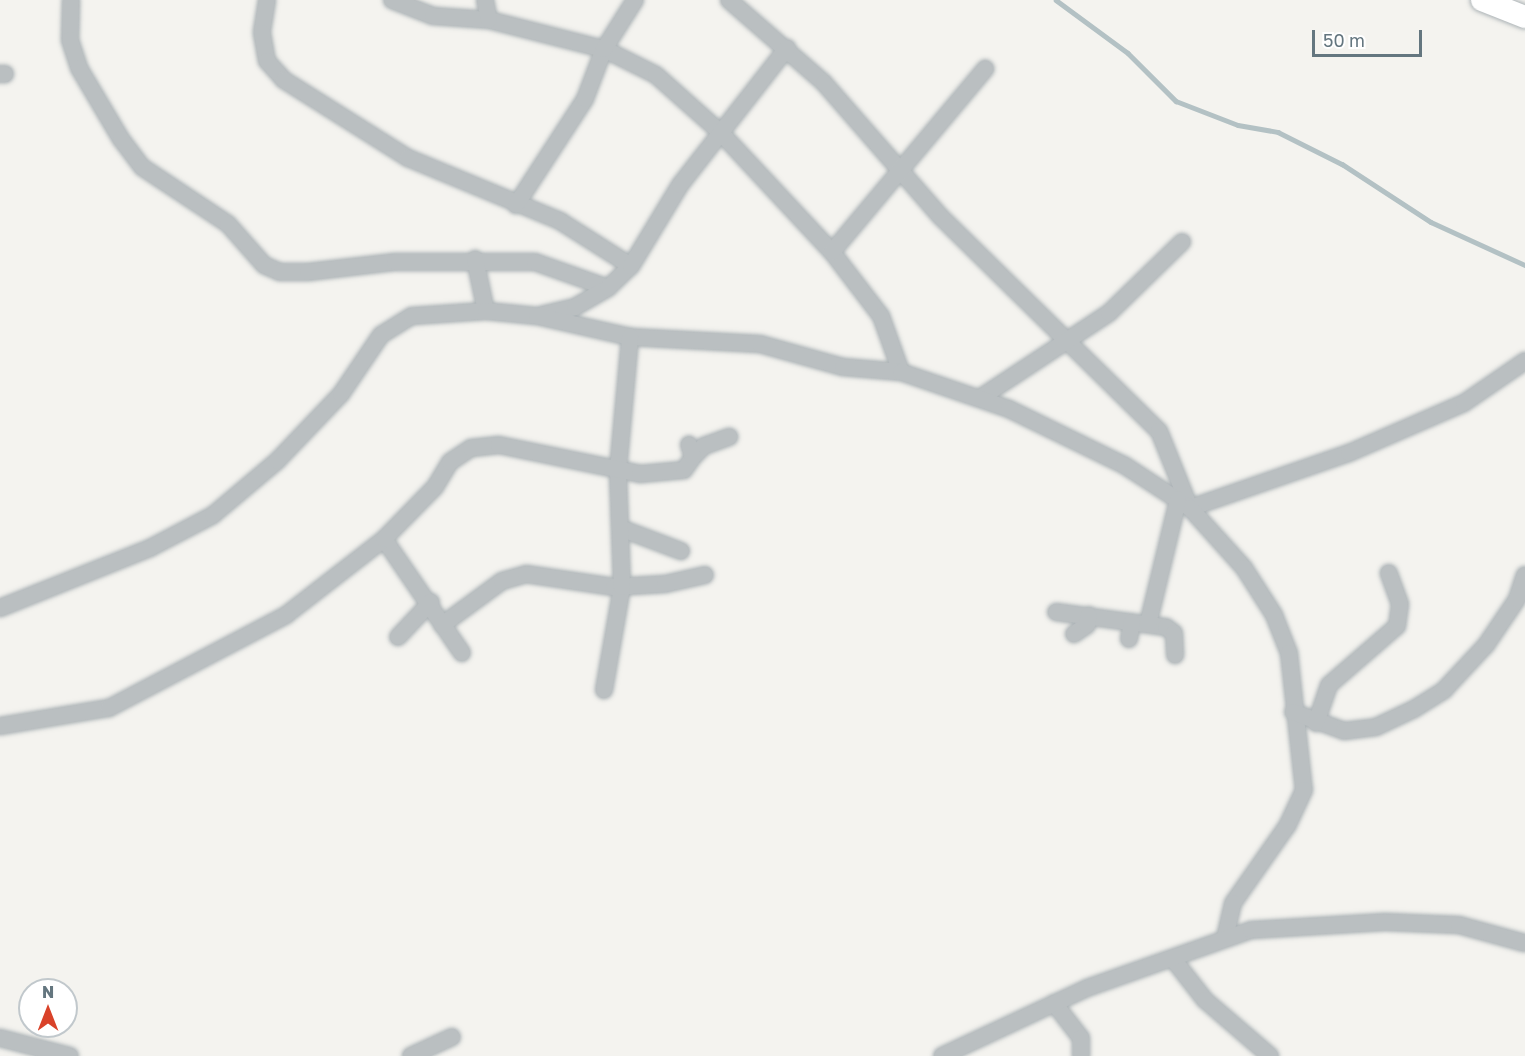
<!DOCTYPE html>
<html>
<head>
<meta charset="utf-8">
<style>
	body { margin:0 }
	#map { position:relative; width:1525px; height:1056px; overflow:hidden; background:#f4f3ef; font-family:"Golos Text",sans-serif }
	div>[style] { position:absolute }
	.stream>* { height:4.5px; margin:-2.25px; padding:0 2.25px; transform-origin:2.25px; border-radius:2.25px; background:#b3c1c4 }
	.roads { filter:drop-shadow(0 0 2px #acb3b6) drop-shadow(0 0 2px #acb3b6) }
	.street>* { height:16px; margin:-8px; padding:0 8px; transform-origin:8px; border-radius:8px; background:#babfc1 }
	.secondary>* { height:22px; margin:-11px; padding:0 11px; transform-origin:11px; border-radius:11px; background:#fff }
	span { translate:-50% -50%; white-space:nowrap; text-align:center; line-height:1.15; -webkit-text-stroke:6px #fff; paint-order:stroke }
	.north { position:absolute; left:18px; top:978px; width:60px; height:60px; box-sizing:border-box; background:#fff; border:2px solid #c1c8cc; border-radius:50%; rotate:0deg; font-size:16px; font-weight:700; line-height:24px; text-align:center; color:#64767f }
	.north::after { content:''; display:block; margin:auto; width:21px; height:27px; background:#d94229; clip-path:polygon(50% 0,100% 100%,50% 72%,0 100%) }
	.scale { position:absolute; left:1312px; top:30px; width:110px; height:27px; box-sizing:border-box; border:3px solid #64767f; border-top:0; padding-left:8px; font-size:18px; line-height:21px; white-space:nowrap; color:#64767f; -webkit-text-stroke:4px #fff; paint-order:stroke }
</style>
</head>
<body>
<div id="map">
	<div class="stream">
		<i style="left:1056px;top:0;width:89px;rotate:36.4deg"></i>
		<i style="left:1128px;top:53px;width:68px;rotate:45deg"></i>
		<i style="left:1176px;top:101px;width:66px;rotate:21.2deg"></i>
		<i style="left:1238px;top:125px;width:41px;rotate:9.9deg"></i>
		<i style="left:1278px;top:132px;width:72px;rotate:26.6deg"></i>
		<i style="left:1342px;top:164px;width:106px;rotate:33.1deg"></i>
		<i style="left:1431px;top:222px;width:103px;rotate:24.6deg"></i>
	</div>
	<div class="roads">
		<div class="street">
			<i style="left:71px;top:0;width:40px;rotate:91.4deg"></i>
			<i style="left:70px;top:40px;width:29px;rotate:72deg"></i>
			<i style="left:79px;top:68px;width:82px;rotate:59.4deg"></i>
			<i style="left:121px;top:139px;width:35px;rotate:53deg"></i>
			<i style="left:142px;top:167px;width:103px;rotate:33.5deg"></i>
			<i style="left:228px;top:224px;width:55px;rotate:48.7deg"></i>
			<i style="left:264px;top:265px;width:17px;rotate:24deg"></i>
			<i style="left:280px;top:272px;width:28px"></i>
			<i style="left:308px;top:272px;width:88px;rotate:-6.6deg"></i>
			<i style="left:395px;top:262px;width:140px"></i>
			<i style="left:535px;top:262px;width:77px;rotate:19.6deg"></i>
			<i style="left:267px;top:0;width:33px;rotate:99deg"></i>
			<i style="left:262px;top:33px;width:28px;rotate:80deg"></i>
			<i style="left:267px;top:61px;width:25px;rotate:48deg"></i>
			<i style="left:284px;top:80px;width:146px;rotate:32.2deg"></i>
			<i style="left:408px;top:158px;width:165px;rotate:22.5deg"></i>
			<i style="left:560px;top:221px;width:84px;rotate:32.4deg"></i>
			<i style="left:392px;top:0;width:44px;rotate:21.3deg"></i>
			<i style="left:433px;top:16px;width:56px;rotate:4.1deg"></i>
			<i style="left:489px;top:20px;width:119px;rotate:14.2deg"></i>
			<i style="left:604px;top:49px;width:58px;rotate:26.6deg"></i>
			<i style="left:656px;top:75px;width:87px;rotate:41.7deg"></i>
			<i style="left:721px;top:133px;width:163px;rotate:47deg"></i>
			<i style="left:832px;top:252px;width:81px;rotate:52.6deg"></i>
			<i style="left:881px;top:316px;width:59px;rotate:70.3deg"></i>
			<i style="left:485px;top:0;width:20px;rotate:79deg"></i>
			<i style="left:729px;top:0;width:126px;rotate:41.1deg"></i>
			<i style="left:824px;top:83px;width:176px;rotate:48.9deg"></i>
			<i style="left:940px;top:216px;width:307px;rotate:44.5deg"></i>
			<i style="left:1159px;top:431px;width:83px;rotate:68.1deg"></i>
			<i style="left:1190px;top:508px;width:168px;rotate:-19.1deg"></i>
			<i style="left:1349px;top:453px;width:125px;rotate:-23.5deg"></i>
			<i style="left:1464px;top:403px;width:74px;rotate:-34.5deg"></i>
			<i style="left:0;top:74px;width:5px"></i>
			<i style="left:516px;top:205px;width:126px;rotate:-56.9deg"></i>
			<i style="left:585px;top:99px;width:53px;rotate:-69.2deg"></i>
			<i style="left:604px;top:49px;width:58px;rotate:-57.7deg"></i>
			<i style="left:832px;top:252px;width:239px;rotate:-50.1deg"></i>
			<i style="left:475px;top:259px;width:53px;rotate:78.1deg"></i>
			<i style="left:541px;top:315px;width:35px;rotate:-13deg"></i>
			<i style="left:575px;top:307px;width:38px;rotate:-30deg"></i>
			<i style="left:608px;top:288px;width:32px;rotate:-44deg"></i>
			<i style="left:631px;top:266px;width:95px;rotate:-58.8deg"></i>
			<i style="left:680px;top:185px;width:174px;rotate:-52deg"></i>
			<i style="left:980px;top:398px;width:154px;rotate:-33.4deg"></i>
			<i style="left:1109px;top:313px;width:102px;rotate:-44.2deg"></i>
			<i style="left:693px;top:457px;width:16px;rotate:-45deg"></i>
			<i style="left:704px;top:446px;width:27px;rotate:-20deg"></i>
			<i style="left:623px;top:529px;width:62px;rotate:20.8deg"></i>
			<i style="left:384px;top:539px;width:138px;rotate:55.6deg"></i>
			<i style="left:0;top:608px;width:162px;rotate:-21.8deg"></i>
			<i style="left:150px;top:548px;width:71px;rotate:-27.6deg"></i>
			<i style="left:213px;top:515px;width:84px;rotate:-40.2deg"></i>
			<i style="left:277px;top:461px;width:93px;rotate:-46.3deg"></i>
			<i style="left:341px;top:394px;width:71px;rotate:-55.9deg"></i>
			<i style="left:381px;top:335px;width:36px;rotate:-32deg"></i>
			<i style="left:412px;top:316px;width:74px;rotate:-3.9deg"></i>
			<i style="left:486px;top:311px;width:51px;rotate:5.6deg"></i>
			<i style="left:537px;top:316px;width:95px;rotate:12.7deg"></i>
			<i style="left:630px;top:337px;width:130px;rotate:3.1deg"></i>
			<i style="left:760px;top:344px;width:86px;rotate:15.5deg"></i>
			<i style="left:843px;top:367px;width:58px;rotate:4.9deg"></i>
			<i style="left:901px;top:372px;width:114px;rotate:18.9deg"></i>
			<i style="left:1009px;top:409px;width:128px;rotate:26deg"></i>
			<i style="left:1124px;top:465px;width:79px;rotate:33.1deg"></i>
			<i style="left:1190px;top:508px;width:81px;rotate:48deg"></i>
			<i style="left:1244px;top:568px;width:56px;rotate:57.4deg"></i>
			<i style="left:1274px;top:615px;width:41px;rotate:68.5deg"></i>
			<i style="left:1289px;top:653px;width:138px;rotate:83.8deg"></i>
			<i style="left:1304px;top:790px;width:40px;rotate:115deg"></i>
			<i style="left:1287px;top:826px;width:94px;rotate:125deg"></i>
			<i style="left:1233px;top:903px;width:35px;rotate:103deg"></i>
			<i style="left:1056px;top:612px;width:111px;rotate:7.8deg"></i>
			<i style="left:1166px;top:627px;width:10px;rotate:37deg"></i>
			<i style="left:1174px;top:633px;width:22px;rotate:87deg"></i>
			<i style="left:1148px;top:624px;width:128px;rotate:-76.4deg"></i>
			<i style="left:442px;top:625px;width:74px;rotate:-36.3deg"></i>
			<i style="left:502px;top:581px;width:25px;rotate:-16deg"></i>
			<i style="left:526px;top:574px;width:89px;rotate:8.4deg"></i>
			<i style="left:614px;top:587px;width:51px;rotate:-3.4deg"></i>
			<i style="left:665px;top:584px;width:41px;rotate:-12.7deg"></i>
			<i style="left:1074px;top:634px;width:16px;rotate:-35deg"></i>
			<i style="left:1087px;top:625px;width:10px;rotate:-79deg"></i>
			<i style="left:398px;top:637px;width:48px;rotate:-46.7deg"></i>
			<i style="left:1129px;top:639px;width:17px;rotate:-80deg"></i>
			<i style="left:604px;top:690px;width:105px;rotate:-80.1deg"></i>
			<i style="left:622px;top:587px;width:117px;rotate:-92deg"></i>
			<i style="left:618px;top:470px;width:134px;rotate:-84.8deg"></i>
			<i style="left:1293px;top:712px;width:54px;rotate:20.4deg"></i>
			<i style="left:1344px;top:731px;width:32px;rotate:-7deg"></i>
			<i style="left:1376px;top:727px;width:42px;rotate:-25.3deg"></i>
			<i style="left:1414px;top:709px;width:36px;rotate:-32deg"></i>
			<i style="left:1444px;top:690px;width:62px;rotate:-47deg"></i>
			<i style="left:1486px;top:645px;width:55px;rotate:-56deg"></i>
			<i style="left:1517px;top:599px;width:25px;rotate:-72deg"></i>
			<i style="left:1316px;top:723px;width:40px;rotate:-71.1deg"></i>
			<i style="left:1329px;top:685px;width:90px;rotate:-40.9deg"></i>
			<i style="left:1397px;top:626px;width:22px;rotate:-82deg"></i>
			<i style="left:1400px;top:604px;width:33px;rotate:-110deg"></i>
			<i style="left:0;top:726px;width:110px;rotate:-9.4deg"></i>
			<i style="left:109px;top:708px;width:200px;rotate:-27.7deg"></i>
			<i style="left:286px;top:615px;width:124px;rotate:-37.8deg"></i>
			<i style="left:384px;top:539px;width:73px;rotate:-45.6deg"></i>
			<i style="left:435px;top:487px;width:29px;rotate:-59deg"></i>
			<i style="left:450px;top:462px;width:25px;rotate:-34deg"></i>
			<i style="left:471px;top:448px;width:28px;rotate:-6deg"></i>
			<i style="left:499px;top:445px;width:144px;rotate:11.6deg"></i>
			<i style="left:640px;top:474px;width:44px;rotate:-5.2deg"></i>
			<i style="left:684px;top:470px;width:16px;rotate:-55deg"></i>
			<i style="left:693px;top:457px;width:13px;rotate:-108deg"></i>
			<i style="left:1173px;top:959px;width:52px;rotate:52deg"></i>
			<i style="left:1205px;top:1000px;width:86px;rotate:40.7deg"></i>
			<i style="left:1054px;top:1003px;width:44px;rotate:52.4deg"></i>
			<i style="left:1081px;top:1038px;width:18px;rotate:90deg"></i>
			<i style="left:0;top:1038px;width:72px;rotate:14.4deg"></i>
			<i style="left:411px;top:1056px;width:45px;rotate:-24.9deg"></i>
			<i style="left:942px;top:1056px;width:160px;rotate:-25.1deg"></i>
			<i style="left:1087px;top:988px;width:174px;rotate:-19.5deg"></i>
			<i style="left:1251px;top:930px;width:134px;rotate:-3.4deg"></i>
			<i style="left:1385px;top:922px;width:74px;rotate:2.3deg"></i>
			<i style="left:1459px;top:925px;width:68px;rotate:15.3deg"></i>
		</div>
		<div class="secondary">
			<i style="left:1482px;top:0;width:46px;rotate:21.6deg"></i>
		</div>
	</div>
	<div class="north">N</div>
	<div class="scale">50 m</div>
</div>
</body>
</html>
